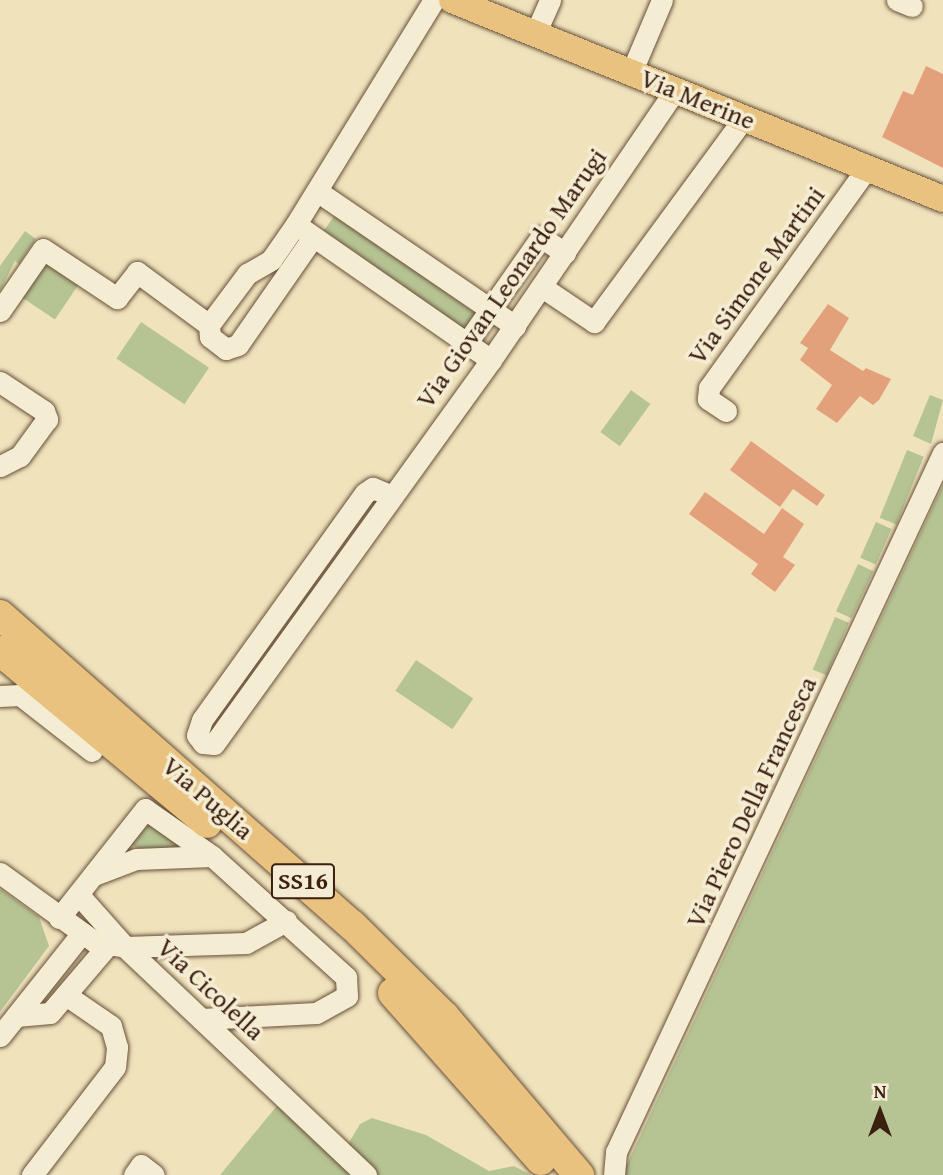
<!DOCTYPE html>
<html>
<head>
<meta charset="utf-8">
<style>
	body { margin:0 }
	#map { position:relative; width:943px; height:1175px; overflow:hidden; background:#f0e3bc; font-family:"Gentium Book Plus",serif }
	div>[style] { position:absolute }
	.green>* { inset:0; background:#b6c493; transform-origin:0 0 }
	.building>* { inset:0; background:#e3a17b }
	.roads { filter:drop-shadow(0 0 2px #68503b) drop-shadow(0 0 2px #68503b) }
	.minor>* { height:21px; margin:-10.5px; padding:0 10.5px; transform-origin:10.5px; border-radius:10.5px; background:#f5edd3 }
	.major>* { height:26px; margin:-13px; padding:0 13px; transform-origin:13px; border-radius:13px; background:#e8c27e }
	.highway>* { height:30px; margin:-15px; padding:0 15px; transform-origin:15px; border-radius:15px; background:#e8c27e }
	span { translate:-50% -50%; white-space:nowrap; text-align:center; line-height:1.15; -webkit-text-stroke:7px #f5edd3; paint-order:stroke }
	.shield-label span { padding:2px 5px; background:#f5edd3; border:2px solid; border-radius:5px; -webkit-text-stroke-width:0 }
	.shield-label { font-size:24px; color:#3b1f10; font-weight:700 }
	.street-label { font-size:26px; color:#3b1f10 }
	.north { position:absolute; left:845px; top:1077px; width:70px; height:70px; -webkit-text-stroke:5px #f5edd3; paint-order:stroke; rotate:0deg; font-size:19px; font-weight:700; line-height:28px; text-align:center; color:#3b1f10 }
	.north::after { content:''; display:block; margin:auto; width:24px; height:32px; background:#3b1f10; clip-path:polygon(50% 0,100% 100%,50% 72%,0 100%) }
</style>
</head>
<body>
<div id="map">
	<div class="green">
		<i style="left:335px;top:215px;width:171px;height:19px;rotate:35deg"></i>
		<i style="clip-path:polygon(25px 231px,36px 239px,19px 264px,15px 261px,0 291px,0 266px)"></i>
		<i style="left:45px;top:261px;width:41px;height:43px;rotate:34deg"></i>
		<i style="left:141px;top:322px;width:82px;height:44px;rotate:34deg"></i>
		<i style="left:631px;top:390px;width:24px;height:52px;rotate:36deg"></i>
		<i style="clip-path:polygon(930px 395px,943px 400px,931px 444px,913px 436px)"></i>
		<i style="left:907px;top:450px;width:18px;height:73px;rotate:22deg"></i>
		<i style="clip-path:polygon(943px 485px,943px 1175px,622px 1175px)"></i>
		<i style="left:876px;top:522px;width:17px;height:39px;rotate:24deg"></i>
		<i style="left:858px;top:564px;width:17px;height:52px;rotate:25deg"></i>
		<i style="left:835px;top:617px;width:15px;height:57px;rotate:23deg"></i>
		<i style="left:416px;top:660px;width:69px;height:37px;rotate:34deg"></i>
		<i style="clip-path:polygon(146px 820px,185px 848px,142px 851px,128px 842px)"></i>
		<i style="clip-path:polygon(0 889px,39px 917px,49px 946px,0 1012px)"></i>
		<i style="clip-path:polygon(280px 1102px,358px 1175px,220px 1175px)"></i>
		<i style="clip-path:polygon(372px 1118px,426px 1135px,489px 1171px,514px 1166px,531px 1175px,377px 1175px,347px 1146px,360px 1124px)"></i>
	</div>
	<div class="building">
		<i style="clip-path:polygon(926px 66px,943px 74px,943px 168px,882px 137px,903px 91px,913px 95px)"></i>
		<i style="clip-path:polygon(828px 304px,849px 318px,830px 350px,863px 371px,866px 368px,891px 379px,879px 400px,873px 405px,860px 396px,837px 423px,816px 409px,832px 385px,800px 360px,808px 348px,800px 343px)"></i>
		<i style="clip-path:polygon(751px 441px,825px 495px,817px 506px,793px 489px,780px 507px,730px 470px)"></i>
		<i style="clip-path:polygon(705px 492px,764px 534px,782px 508px,804px 524px,783px 557px,795px 565px,775px 592px,751px 574px,758px 564px,689px 514px)"></i>
	</div>
	<div class="roads">
		<div class="minor">
			<i style="left:897px;top:0;width:16px;rotate:22deg"></i>
			<i style="left:535px;top:34px;width:37px;rotate:-66deg"></i>
			<i style="left:631px;top:73px;width:79px;rotate:-67deg"></i>
			<i style="left:317px;top:191px;width:240px;rotate:34.3deg"></i>
			<i style="left:304px;top:230px;width:228px;rotate:34.8deg"></i>
			<i style="left:313px;top:237px;width:131px;rotate:124.8deg"></i>
			<i style="left:238px;top:345px;width:13px;rotate:162deg"></i>
			<i style="left:226px;top:349px;width:20px;rotate:-143deg"></i>
			<i style="left:210px;top:337px;width:12px;rotate:-95deg"></i>
			<i style="left:209px;top:325px;width:64px;rotate:-53.3deg"></i>
			<i style="left:247px;top:274px;width:28px;rotate:-30deg"></i>
			<i style="left:271px;top:260px;width:44px;rotate:-55.2deg"></i>
			<i style="left:296px;top:224px;width:263px;rotate:-58.4deg"></i>
			<i style="left:542px;top:287px;width:63px;rotate:33.9deg"></i>
			<i style="left:594px;top:322px;width:253px;rotate:-53.7deg"></i>
			<i style="left:0;top:311px;width:75px;rotate:-55.3deg"></i>
			<i style="left:43px;top:249px;width:89px;rotate:33.5deg"></i>
			<i style="left:117px;top:298px;width:33px;rotate:-52deg"></i>
			<i style="left:137px;top:272px;width:89px;rotate:36.4deg"></i>
			<i style="left:466px;top:344px;width:131px;rotate:-55deg"></i>
			<i style="left:541px;top:237px;width:29px;rotate:34deg"></i>
			<i style="left:0;top:382px;width:53px;rotate:33.4deg"></i>
			<i style="left:44px;top:411px;width:9px;rotate:69deg"></i>
			<i style="left:47px;top:419px;width:46px;rotate:126.1deg"></i>
			<i style="left:20px;top:456px;width:22px;rotate:153deg"></i>
			<i style="left:726px;top:411px;width:22px;rotate:-146deg"></i>
			<i style="left:708px;top:399px;width:11px;rotate:-85deg"></i>
			<i style="left:709px;top:388px;width:272px;rotate:-54.3deg"></i>
			<i style="left:392px;top:496px;width:21px;rotate:-157deg"></i>
			<i style="left:373px;top:488px;width:9px;rotate:148deg"></i>
			<i style="left:365px;top:493px;width:279px;rotate:125.7deg"></i>
			<i style="left:202px;top:720px;width:16px;rotate:108deg"></i>
			<i style="left:197px;top:735px;width:10px;rotate:53deg"></i>
			<i style="left:203px;top:743px;width:11px;rotate:5deg"></i>
			<i style="left:214px;top:744px;width:473px;rotate:-54.2deg"></i>
			<i style="left:491px;top:360px;width:327px;rotate:-55.7deg"></i>
			<i style="left:0;top:696px;width:20px;rotate:-3deg"></i>
			<i style="left:20px;top:695px;width:91px;rotate:37.9deg"></i>
			<i style="left:0;top:873px;width:117px;rotate:36deg"></i>
			<i style="left:95px;top:942px;width:30px;rotate:9deg"></i>
			<i style="left:125px;top:947px;width:332px;rotate:43.4deg"></i>
			<i style="left:94px;top:875px;width:45px;rotate:-20.9deg"></i>
			<i style="left:136px;top:859px;width:76px;rotate:-2.3deg"></i>
			<i style="left:78px;top:894px;width:71px;rotate:48.4deg"></i>
			<i style="left:125px;top:947px;width:121px;rotate:-1.9deg"></i>
			<i style="left:246px;top:943px;width:46px;rotate:-28.8deg"></i>
			<i style="left:59px;top:918px;width:139px;rotate:-51.7deg"></i>
			<i style="left:145px;top:809px;width:82px;rotate:35deg"></i>
			<i style="left:212px;top:856px;width:181px;rotate:42.1deg"></i>
			<i style="left:346px;top:977px;width:19px;rotate:87deg"></i>
			<i style="left:347px;top:996px;width:35px;rotate:151deg"></i>
			<i style="left:316px;top:1013px;width:115px;rotate:177deg"></i>
			<i style="left:16px;top:1016px;width:34px;rotate:-5deg"></i>
			<i style="left:50px;top:1013px;width:88px;rotate:-49.6deg"></i>
			<i style="left:0;top:1036px;width:132px;rotate:-51.5deg"></i>
			<i style="left:32px;top:1175px;width:136px;rotate:-52.5deg"></i>
			<i style="left:115px;top:1067px;width:20px;rotate:-84deg"></i>
			<i style="left:117px;top:1047px;width:22px;rotate:-106deg"></i>
			<i style="left:111px;top:1026px;width:55px;rotate:-145.4deg"></i>
			<i style="left:134px;top:1175px;width:12px;rotate:-55deg"></i>
			<i style="left:141px;top:1165px;width:16px;rotate:38deg"></i>
			<i style="left:614px;top:1175px;width:23px;rotate:-85deg"></i>
			<i style="left:616px;top:1152px;width:772px;rotate:-64.93deg"></i>
		</div>
		<div class="major">
			<i style="left:452px;top:0;width:530px;rotate:22.06deg"></i>
		</div>
		<div class="highway">
			<i style="left:0;top:615px;width:469px;rotate:41.4deg"></i>
			<i style="left:352px;top:925px;width:129px;rotate:44.7deg"></i>
			<i style="left:444px;top:1016px;width:209px;rotate:49.7deg"></i>
			<i style="left:0;top:651px;width:269px;rotate:39.7deg"></i>
			<i style="left:393px;top:993px;width:223px;rotate:48.5deg"></i>
		</div>
	</div>
	<div class="shield-label">
		<span style="left:303px;top:881px">SS16</span>
	</div>
	<div class="street-label">
		<span style="left:698px;top:99px;rotate:22deg">Via Merine</span>
		<span style="left:756px;top:275px;rotate:-54deg">Via Simone Martini</span>
		<span style="left:511px;top:278px;rotate:-55deg">Via Giovan Leonardo Marugi</span>
		<span style="left:208px;top:798px;rotate:41deg">Via Puglia</span>
		<span style="left:751px;top:802px;rotate:-65deg">Via Piero Della Francesca</span>
		<span style="left:211px;top:989px;rotate:43deg">Via Cicolella</span>
	</div>
	<div class="north">N</div>
</div>
</body>
</html>
